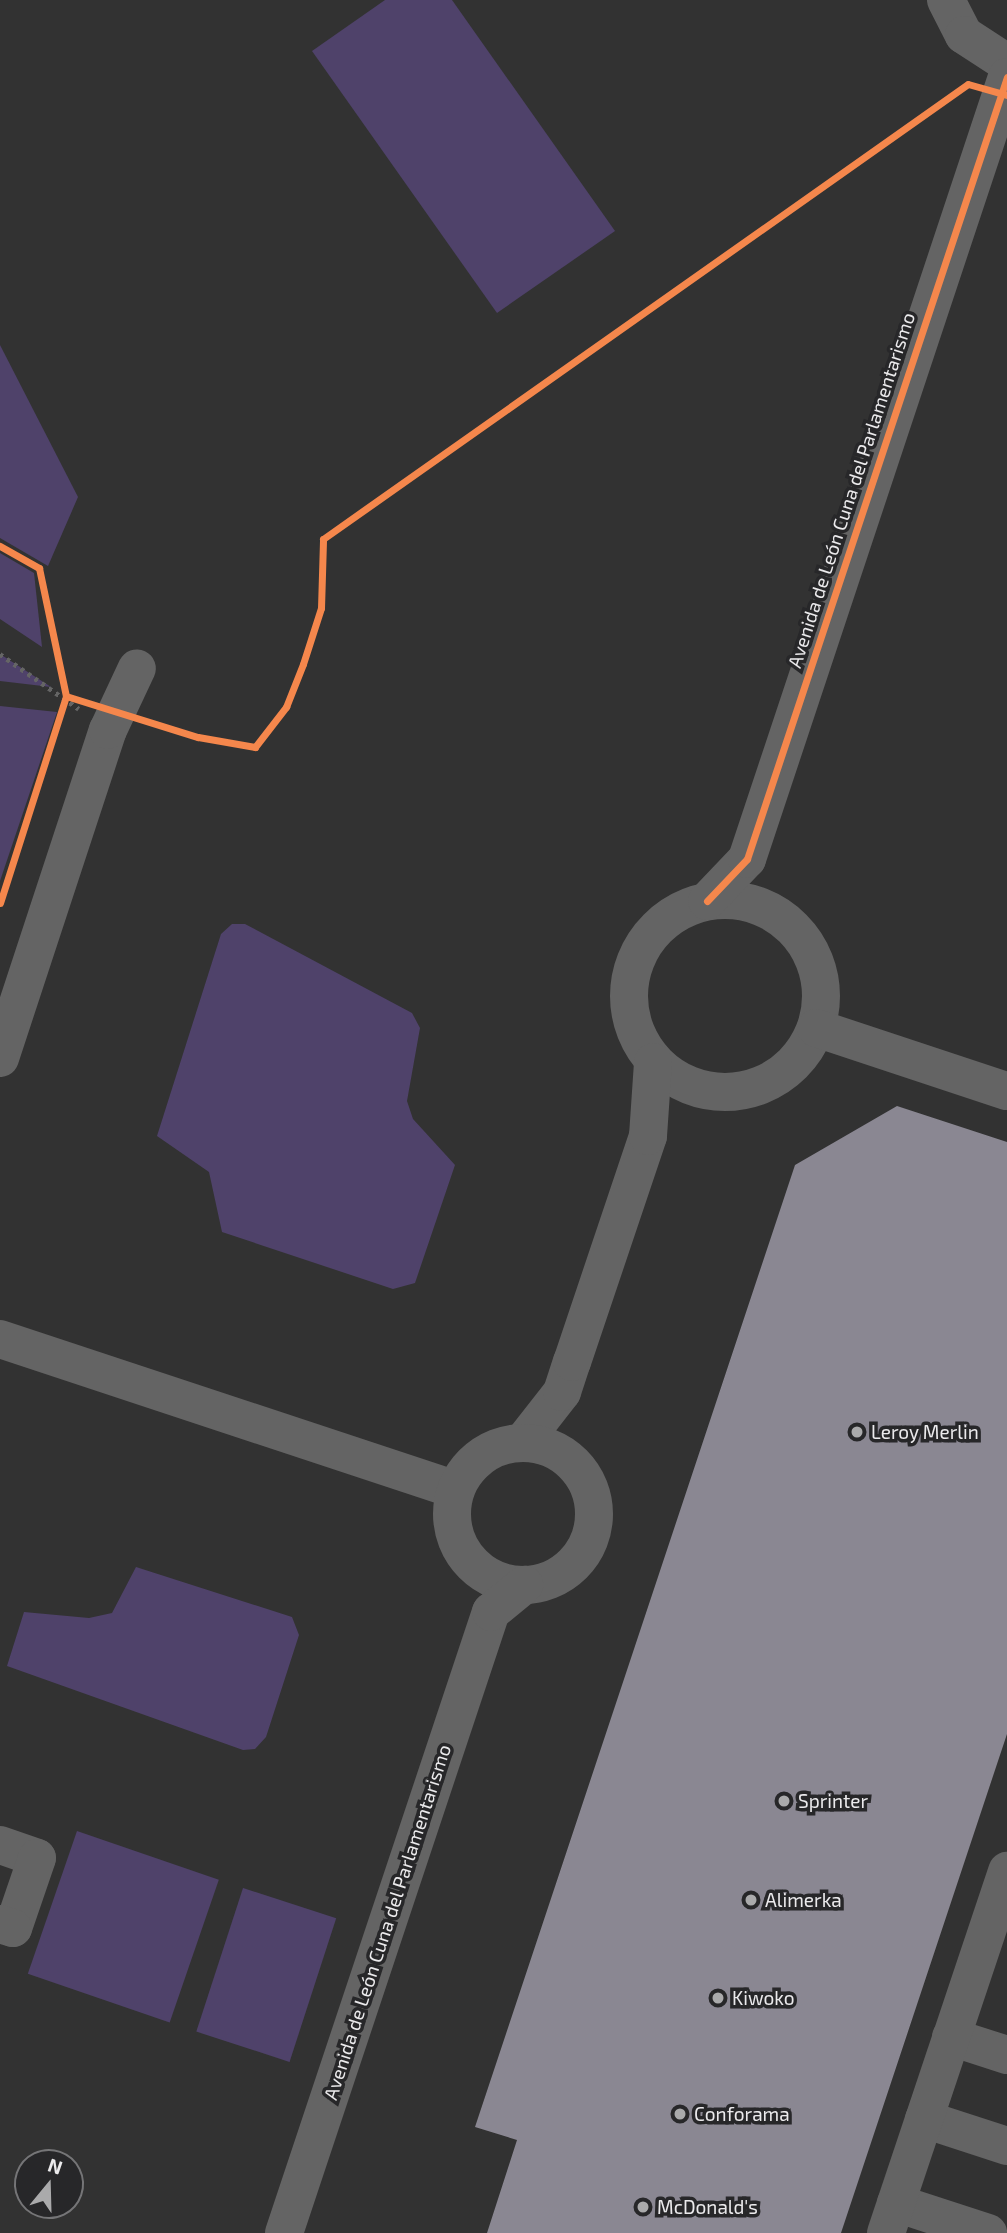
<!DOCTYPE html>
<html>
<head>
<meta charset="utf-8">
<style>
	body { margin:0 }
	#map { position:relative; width:1007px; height:2233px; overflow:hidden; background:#323232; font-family:"Exo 2",sans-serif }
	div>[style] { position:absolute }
	.green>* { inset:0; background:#4f426a; transform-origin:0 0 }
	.building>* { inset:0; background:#8a8792 }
	.path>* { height:4.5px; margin-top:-2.25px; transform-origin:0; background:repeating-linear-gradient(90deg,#656565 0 3.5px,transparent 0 8.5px) }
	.minor>* { height:38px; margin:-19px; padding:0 19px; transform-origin:19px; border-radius:19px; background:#646464 }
	.minor>.ring { margin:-19px; padding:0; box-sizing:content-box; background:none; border:38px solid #646464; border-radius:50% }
	.cycleway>* { height:7px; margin:-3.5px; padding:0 3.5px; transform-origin:3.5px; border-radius:3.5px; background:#f5874c }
	.dots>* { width:19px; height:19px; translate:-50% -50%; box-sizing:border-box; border:4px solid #272729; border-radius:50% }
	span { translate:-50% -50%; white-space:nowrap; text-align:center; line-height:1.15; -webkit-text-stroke:7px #272729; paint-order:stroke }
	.street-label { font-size:19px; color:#ebeaec }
	.poi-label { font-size:19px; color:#ebeaec }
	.left { translate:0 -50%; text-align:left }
	.north { position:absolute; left:14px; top:2149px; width:70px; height:70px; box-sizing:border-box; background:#272729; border:2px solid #757577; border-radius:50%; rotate:19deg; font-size:19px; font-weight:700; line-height:28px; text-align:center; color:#ebeaec }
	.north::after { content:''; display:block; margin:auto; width:24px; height:32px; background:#aaaaab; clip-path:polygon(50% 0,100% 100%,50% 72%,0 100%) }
</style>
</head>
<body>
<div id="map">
	<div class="green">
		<i style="clip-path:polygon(385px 0,452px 0,615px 231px,497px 313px,312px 51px)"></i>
		<i style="clip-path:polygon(0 345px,78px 497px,48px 566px,0 538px)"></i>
		<i style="clip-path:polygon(0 553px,34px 573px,42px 647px,0 619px)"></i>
		<i style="clip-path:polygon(0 654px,51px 687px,0 681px)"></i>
		<i style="clip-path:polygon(0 706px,57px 712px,0 881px)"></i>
		<i style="clip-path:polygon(232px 924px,245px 924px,412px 1013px,420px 1028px,407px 1101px,413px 1119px,455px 1165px,415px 1283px,393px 1289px,222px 1232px,209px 1172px,157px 1136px,221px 934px)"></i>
		<i style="clip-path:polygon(136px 1567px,292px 1617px,299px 1635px,266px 1737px,255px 1749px,243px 1750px,7px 1666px,24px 1612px,89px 1618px,112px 1613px)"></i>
		<i style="left:77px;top:1831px;width:150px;height:151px;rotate:19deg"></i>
		<i style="left:243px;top:1888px;width:98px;height:151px;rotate:18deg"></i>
	</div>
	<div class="building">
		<i style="clip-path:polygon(897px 1106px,1007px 1142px,1007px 1734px,841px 2233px,487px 2233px,517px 2140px,475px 2127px,795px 1165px)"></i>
	</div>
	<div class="path">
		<i style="left:0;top:654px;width:96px;rotate:34.8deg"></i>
	</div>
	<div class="minor">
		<i style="left:946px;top:0;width:39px;rotate:63deg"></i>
		<i style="left:964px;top:35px;width:51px;rotate:33.1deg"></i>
		<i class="ring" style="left:629px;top:900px;width:154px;height:154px"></i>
		<i style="left:707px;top:901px;width:58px;rotate:-46.4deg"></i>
		<i style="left:747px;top:859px;width:824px;rotate:-71.61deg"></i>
		<i style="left:816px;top:1028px;width:201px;rotate:18.3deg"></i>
		<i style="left:0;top:1058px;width:345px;rotate:-71.8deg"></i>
		<i style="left:108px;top:730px;width:68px;rotate:-64.9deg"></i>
		<i style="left:0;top:1339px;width:480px;rotate:18.3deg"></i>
		<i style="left:523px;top:1442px;width:63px;rotate:-52deg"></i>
		<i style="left:562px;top:1392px;width:32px;rotate:-72deg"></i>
		<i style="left:572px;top:1362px;width:238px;rotate:-71.4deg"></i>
		<i style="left:648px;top:1136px;width:74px;rotate:-86.1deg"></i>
		<i class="ring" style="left:452px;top:1443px;width:104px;height:104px"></i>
		<i style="left:0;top:1845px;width:39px;rotate:19deg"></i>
		<i style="left:37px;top:1858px;width:74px;rotate:108.9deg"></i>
		<i style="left:13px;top:1928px;width:14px;rotate:-163deg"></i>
		<i style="left:951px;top:2037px;width:59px;rotate:17.8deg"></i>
		<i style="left:924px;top:2119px;width:87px;rotate:18deg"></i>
		<i style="left:896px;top:2203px;width:97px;rotate:18.1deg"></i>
		<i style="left:284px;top:2233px;width:655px;rotate:-71.57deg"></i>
		<i style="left:491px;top:1612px;width:43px;rotate:-39.3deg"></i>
		<i style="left:886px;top:2233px;width:382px;rotate:-71.5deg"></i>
	</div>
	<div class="cycleway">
		<i style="left:0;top:546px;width:45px;rotate:29.4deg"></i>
		<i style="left:39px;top:568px;width:131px;rotate:78.1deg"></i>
		<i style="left:707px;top:901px;width:58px;rotate:-46.4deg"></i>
		<i style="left:747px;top:859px;width:824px;rotate:-71.61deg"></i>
		<i style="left:0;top:903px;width:217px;rotate:-72.3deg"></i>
		<i style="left:66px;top:696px;width:138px;rotate:17.3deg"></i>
		<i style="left:198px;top:737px;width:58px;rotate:10deg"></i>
		<i style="left:255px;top:747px;width:51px;rotate:-52.2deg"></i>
		<i style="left:286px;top:707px;width:46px;rotate:-68.4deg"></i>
		<i style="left:303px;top:664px;width:59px;rotate:-72.2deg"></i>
		<i style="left:321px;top:608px;width:69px;rotate:-88.3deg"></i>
		<i style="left:323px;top:539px;width:789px;rotate:-35.2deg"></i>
		<i style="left:968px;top:84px;width:41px;rotate:15.8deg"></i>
	</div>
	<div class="dots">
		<i style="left:857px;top:1432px;background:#aaaaab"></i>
		<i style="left:784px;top:1801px;background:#aaaaab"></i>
		<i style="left:751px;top:1900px;background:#aaaaab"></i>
		<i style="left:718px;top:1998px;background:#aaaaab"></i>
		<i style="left:680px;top:2114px;background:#aaaaab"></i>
		<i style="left:643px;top:2207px;background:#aaaaab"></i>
	</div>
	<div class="street-label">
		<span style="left:851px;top:490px;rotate:-72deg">Avenida de León Cuna del Parlamentarismo</span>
		<span style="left:387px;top:1922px;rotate:-72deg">Avenida de León Cuna del Parlamentarismo</span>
	</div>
	<div class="poi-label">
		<span class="left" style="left:871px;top:1432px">Leroy Merlin</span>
		<span class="left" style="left:798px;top:1801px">Sprinter</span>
		<span class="left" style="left:765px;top:1900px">Alimerka</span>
		<span class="left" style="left:732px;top:1998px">Kiwoko</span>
		<span class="left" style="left:694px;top:2114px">Conforama</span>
		<span class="left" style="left:657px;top:2207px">McDonald's</span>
	</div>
	<div class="north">N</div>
</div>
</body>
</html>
